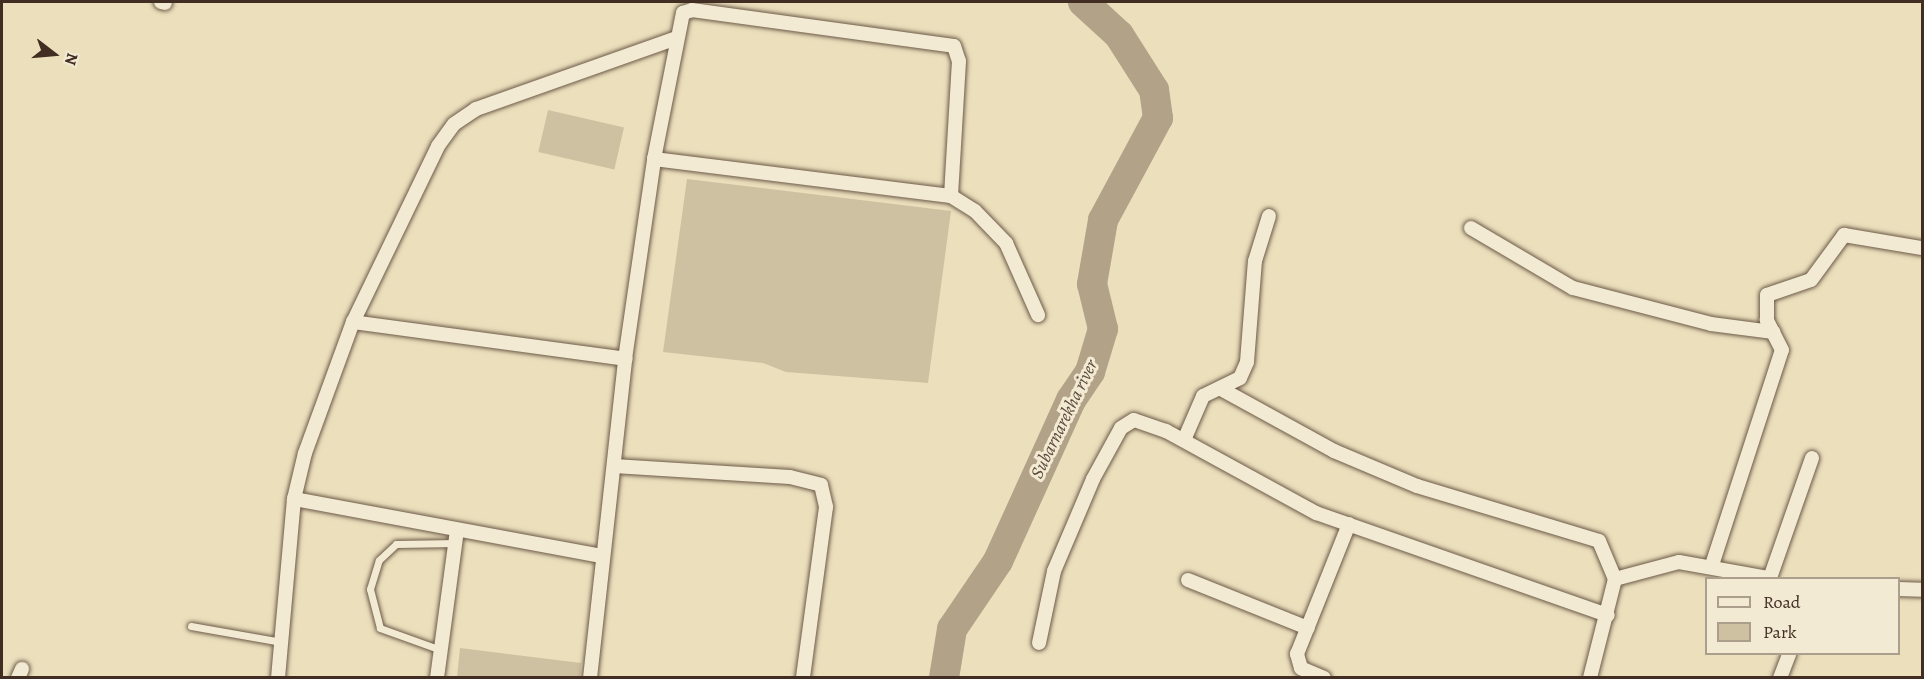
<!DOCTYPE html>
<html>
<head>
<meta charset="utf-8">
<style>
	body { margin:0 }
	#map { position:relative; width:1924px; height:679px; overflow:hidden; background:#ebdfbc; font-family:Alegreya,serif }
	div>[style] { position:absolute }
	.green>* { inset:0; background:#cec1a2; transform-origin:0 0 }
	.river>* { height:30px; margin:-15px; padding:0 15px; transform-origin:15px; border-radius:15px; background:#b1a288 }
	.roads { filter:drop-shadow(0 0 2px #6c5a48) drop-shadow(0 0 2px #6c5a48) }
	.service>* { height:7px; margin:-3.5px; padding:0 3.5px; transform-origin:3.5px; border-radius:3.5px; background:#f2ead3 }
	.minor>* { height:14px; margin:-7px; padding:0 7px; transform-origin:7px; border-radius:7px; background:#f2ead3 }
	span { translate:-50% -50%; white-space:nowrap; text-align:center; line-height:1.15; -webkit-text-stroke:6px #f2ead3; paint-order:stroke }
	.water-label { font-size:18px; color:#5d4a3c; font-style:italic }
	.frame { position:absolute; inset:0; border:3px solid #412d22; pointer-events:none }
	.legend { position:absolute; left:1705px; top:577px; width:195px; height:78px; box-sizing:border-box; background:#f2ead3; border:2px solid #ab9e8c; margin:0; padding:8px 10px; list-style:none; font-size:18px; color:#412d22 }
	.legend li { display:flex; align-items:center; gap:12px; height:30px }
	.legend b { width:30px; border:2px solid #ab9e8c }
	.north { position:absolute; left:24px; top:24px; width:60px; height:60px; -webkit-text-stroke:4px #f2ead3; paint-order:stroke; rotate:106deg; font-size:16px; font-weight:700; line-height:24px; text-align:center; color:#412d22 }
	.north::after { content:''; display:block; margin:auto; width:21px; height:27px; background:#412d22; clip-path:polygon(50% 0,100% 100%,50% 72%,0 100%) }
</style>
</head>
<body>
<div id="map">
	<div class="green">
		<i style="left:548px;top:110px;width:78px;height:43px;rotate:13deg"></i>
		<i style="clip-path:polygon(687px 179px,951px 211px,928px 383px,786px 372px,763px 363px,663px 352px)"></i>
		<i style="clip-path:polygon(460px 648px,581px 663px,580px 677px,457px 677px)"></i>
	</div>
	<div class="river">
		<i style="left:944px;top:678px;width:50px;rotate:-80.7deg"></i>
		<i style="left:952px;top:629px;width:82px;rotate:-55.9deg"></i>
		<i style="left:998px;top:561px;width:177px;rotate:-65.6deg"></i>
		<i style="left:1071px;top:400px;width:34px;rotate:-56deg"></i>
		<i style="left:1090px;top:372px;width:45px;rotate:-73.2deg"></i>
		<i style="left:1103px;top:329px;width:46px;rotate:-103.7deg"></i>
		<i style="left:1092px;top:284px;width:65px;rotate:-80.2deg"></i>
		<i style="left:1103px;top:220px;width:116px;rotate:-61.7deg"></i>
		<i style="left:1158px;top:118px;width:28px;rotate:-98deg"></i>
		<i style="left:1154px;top:90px;width:65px;rotate:-122.5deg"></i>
		<i style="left:1119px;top:35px;width:49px;rotate:-137.5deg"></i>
	</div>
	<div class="roads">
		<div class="service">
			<i style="left:191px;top:626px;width:92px;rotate:10deg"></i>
			<i style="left:441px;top:650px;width:65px;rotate:-160.2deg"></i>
			<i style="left:380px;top:628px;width:40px;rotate:-104.4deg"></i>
			<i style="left:370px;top:589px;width:30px;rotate:-73deg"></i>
			<i style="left:379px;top:560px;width:23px;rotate:-43deg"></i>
			<i style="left:396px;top:544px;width:60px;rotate:-1deg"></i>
		</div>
		<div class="minor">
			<i style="left:161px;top:2px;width:4px;rotate:14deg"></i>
			<i style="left:654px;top:159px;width:299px;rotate:7.1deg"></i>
			<i style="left:951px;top:196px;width:28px;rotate:32deg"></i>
			<i style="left:975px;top:211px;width:45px;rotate:45.9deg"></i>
			<i style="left:1006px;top:243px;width:79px;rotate:66deg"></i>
			<i style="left:1471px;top:228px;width:118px;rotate:30.5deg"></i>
			<i style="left:1573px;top:288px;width:143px;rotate:14.6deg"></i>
			<i style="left:1711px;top:324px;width:63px;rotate:7.4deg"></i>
			<i style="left:353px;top:322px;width:275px;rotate:7.7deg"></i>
			<i style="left:1223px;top:390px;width:127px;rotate:28.8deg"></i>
			<i style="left:1334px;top:451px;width:90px;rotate:22.9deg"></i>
			<i style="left:1417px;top:486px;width:190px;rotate:16.8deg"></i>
			<i style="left:1599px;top:541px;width:41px;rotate:67.2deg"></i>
			<i style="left:1615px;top:579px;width:102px;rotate:104.2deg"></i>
			<i style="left:1184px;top:440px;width:48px;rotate:-66.6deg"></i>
			<i style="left:1203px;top:396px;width:41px;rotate:-25.9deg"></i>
			<i style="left:1240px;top:378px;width:17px;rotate:-66deg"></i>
			<i style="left:1247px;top:362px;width:101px;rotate:-85.5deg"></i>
			<i style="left:1255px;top:261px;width:47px;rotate:-72.7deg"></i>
			<i style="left:614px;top:466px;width:176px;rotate:3.6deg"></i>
			<i style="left:790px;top:477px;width:32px;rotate:14deg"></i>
			<i style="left:821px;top:485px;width:23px;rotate:77deg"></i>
			<i style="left:826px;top:507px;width:173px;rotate:97.7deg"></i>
			<i style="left:294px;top:499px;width:314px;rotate:10.5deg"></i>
			<i style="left:1712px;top:565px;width:226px;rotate:-72deg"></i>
			<i style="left:1782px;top:350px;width:34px;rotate:-117deg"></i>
			<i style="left:1767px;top:320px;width:25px;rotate:-90deg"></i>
			<i style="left:1767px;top:295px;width:46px;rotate:-18.8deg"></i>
			<i style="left:1811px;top:280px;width:56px;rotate:-53.7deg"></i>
			<i style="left:1844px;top:235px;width:79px;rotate:9.5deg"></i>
			<i style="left:1770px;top:578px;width:127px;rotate:-70.7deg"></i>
			<i style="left:1615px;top:579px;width:66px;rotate:-14.9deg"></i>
			<i style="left:1679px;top:562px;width:90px;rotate:10.2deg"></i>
			<i style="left:1188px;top:580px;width:129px;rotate:21.8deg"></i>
			<i style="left:1898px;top:589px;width:24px;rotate:2deg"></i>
			<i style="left:1039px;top:643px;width:74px;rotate:-78.2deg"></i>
			<i style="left:1054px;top:571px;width:100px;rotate:-67deg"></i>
			<i style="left:1093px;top:479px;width:58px;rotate:-61.2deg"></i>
			<i style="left:1121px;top:428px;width:15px;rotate:-32deg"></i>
			<i style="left:1134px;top:420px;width:34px;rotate:19deg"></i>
			<i style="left:1166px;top:431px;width:171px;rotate:28.7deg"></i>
			<i style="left:1316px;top:513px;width:309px;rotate:19.3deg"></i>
			<i style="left:18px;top:678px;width:10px;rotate:-66deg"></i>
			<i style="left:278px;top:678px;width:180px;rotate:-84.9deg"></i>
			<i style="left:294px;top:499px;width:47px;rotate:-76.6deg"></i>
			<i style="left:305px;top:453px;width:140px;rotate:-69.9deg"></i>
			<i style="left:353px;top:322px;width:195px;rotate:-64.2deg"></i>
			<i style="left:438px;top:146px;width:27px;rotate:-54deg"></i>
			<i style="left:454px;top:124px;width:27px;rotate:-34deg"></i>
			<i style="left:476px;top:109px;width:213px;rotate:-19.5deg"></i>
			<i style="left:437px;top:678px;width:148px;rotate:-82.3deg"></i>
			<i style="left:590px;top:678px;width:321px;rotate:-83.7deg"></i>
			<i style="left:625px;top:359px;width:202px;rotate:-81.7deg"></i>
			<i style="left:654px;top:159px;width:149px;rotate:-78.8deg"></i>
			<i style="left:683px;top:13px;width:9px;rotate:-18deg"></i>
			<i style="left:692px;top:10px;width:264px;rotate:7.8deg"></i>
			<i style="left:954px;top:46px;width:16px;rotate:72deg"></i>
			<i style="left:959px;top:61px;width:135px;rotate:93.4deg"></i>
			<i style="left:1324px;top:678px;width:25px;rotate:-157deg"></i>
			<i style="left:1301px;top:668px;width:15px;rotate:-106deg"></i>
			<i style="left:1297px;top:654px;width:140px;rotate:-68.2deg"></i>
			<i style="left:1780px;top:678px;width:26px;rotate:-69deg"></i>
		</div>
	</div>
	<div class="water-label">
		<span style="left:1064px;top:419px;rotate:-64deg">Subarnarekha river</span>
	</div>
	<div class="frame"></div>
	<ul class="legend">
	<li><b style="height:8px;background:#f2ead3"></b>Road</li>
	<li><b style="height:16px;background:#cec1a2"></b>Park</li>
	</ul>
	<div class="north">N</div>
</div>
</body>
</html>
